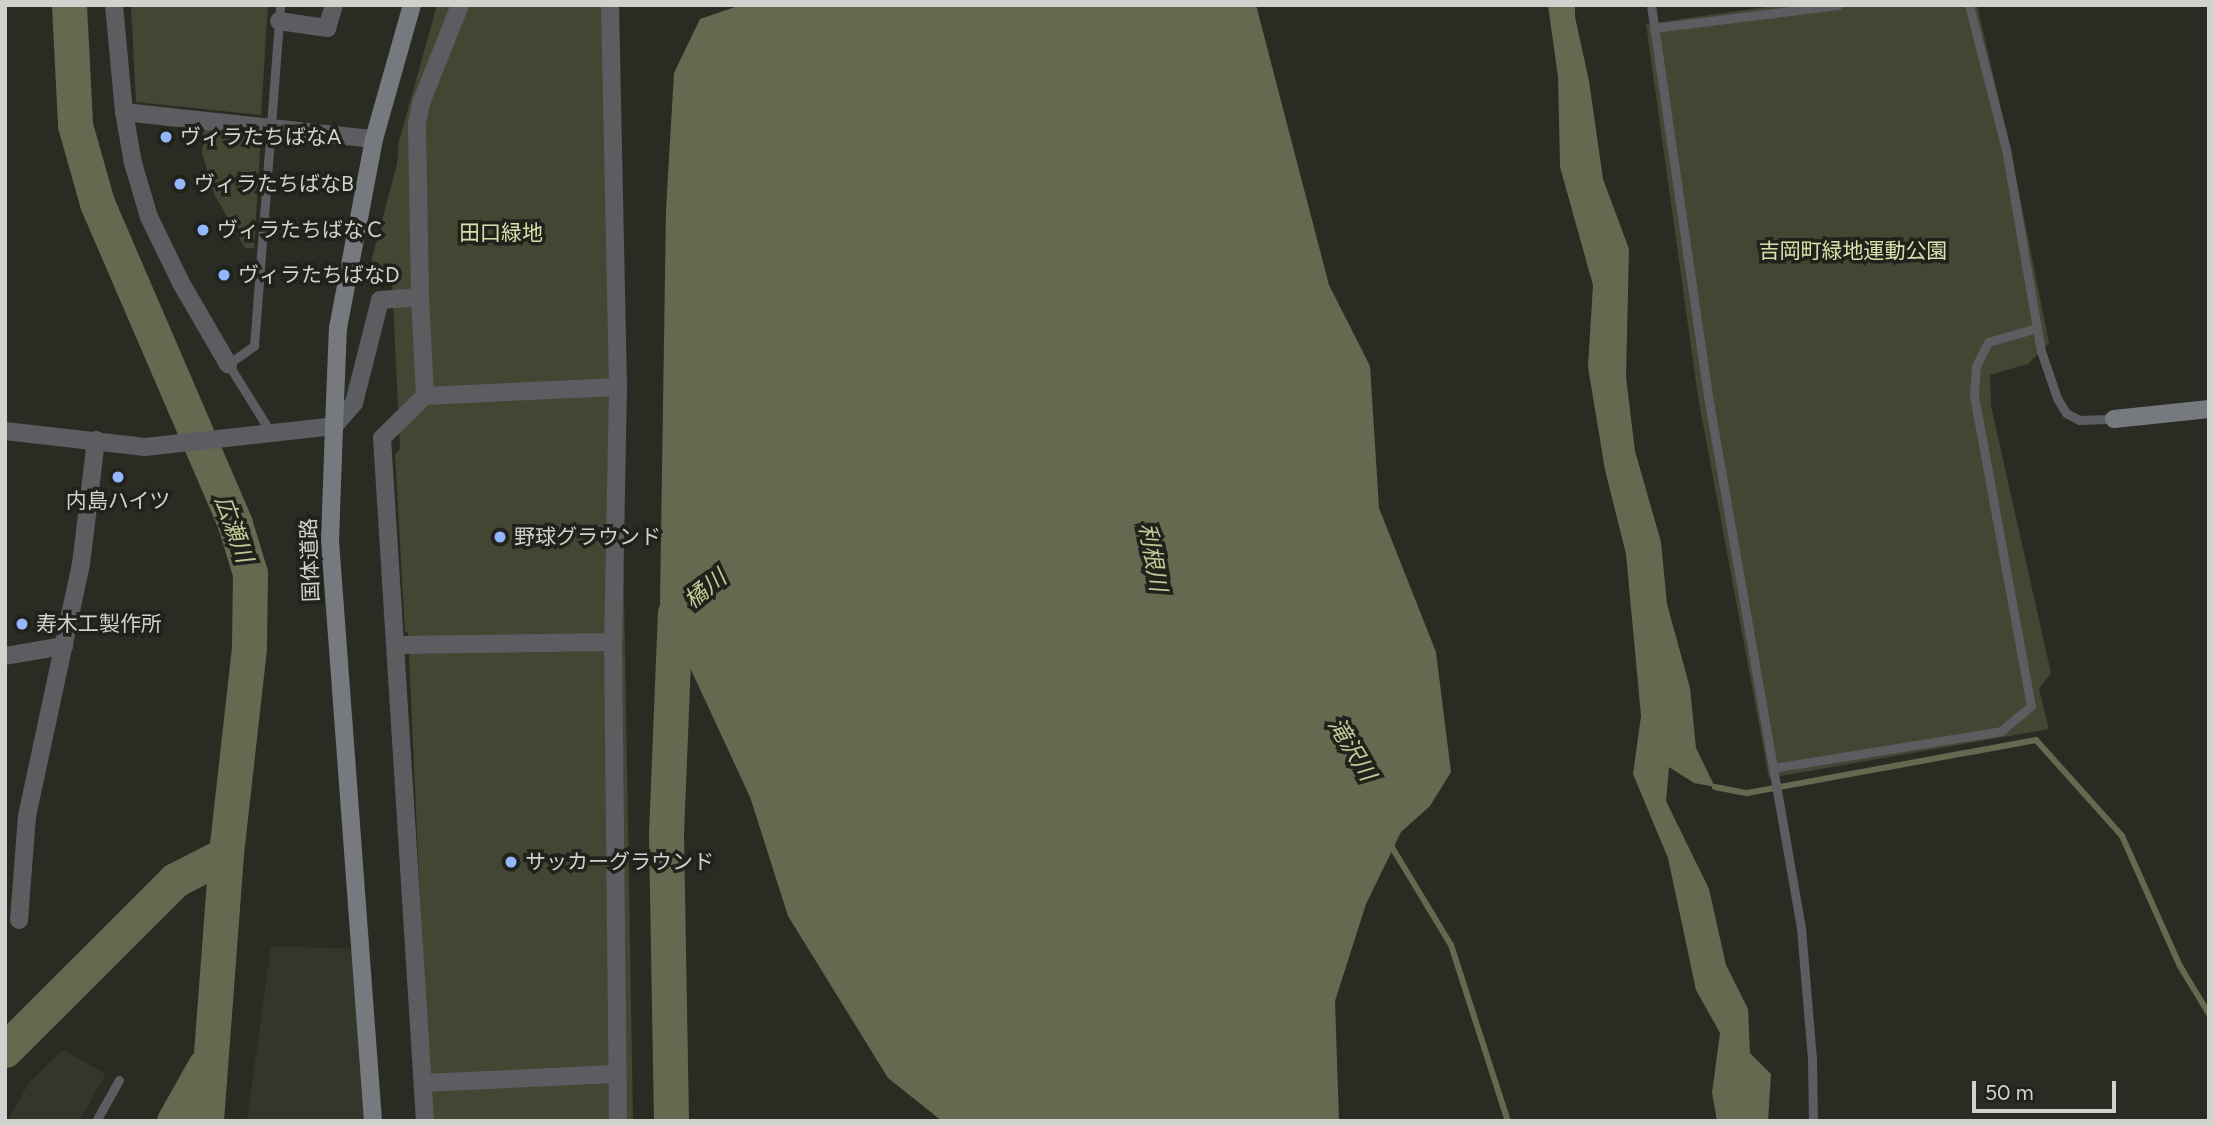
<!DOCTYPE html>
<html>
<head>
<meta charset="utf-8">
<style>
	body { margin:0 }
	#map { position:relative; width:2214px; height:1126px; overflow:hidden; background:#2a2c24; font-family:Figtree,"Noto Sans JP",sans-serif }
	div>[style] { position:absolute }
	.built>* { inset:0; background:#343629 }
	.green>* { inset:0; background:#424633 }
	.water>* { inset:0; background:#64694f }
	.stream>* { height:6px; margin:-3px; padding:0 3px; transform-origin:3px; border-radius:3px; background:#64694f }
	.river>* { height:35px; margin:-17.5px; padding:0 17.5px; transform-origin:17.5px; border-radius:17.5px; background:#64694f }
	.lane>* { height:9px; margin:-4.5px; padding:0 4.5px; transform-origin:4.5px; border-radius:4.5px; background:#5b5d61 }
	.street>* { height:18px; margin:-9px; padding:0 9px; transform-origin:9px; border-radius:9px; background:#5b5d61 }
	.secondary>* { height:18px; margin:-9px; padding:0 9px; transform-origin:9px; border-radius:9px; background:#767a7f }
	.dots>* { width:19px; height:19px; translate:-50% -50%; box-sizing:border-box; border:4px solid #20221b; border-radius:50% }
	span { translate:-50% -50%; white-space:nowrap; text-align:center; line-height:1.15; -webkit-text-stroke:7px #20221b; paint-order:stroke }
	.poi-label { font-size:21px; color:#d0d2cd }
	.left { translate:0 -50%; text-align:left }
	.park-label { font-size:21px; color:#d6e0ab }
	.street-label { font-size:21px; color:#d0d2cd }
	.water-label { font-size:23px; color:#c1cb97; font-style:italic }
	.frame { position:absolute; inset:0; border:7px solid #d0d2cd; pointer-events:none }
	.scale { position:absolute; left:1972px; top:1081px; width:144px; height:32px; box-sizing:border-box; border:4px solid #d0d2cd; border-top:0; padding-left:9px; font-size:21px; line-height:24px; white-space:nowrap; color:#d0d2cd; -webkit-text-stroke:5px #20221b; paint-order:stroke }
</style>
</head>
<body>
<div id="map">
	<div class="built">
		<i style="clip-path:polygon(271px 946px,360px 949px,373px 1121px,247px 1121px)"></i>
		<i style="clip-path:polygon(63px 1050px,106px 1074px,79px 1121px,7px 1121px,29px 1083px)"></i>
	</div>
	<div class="green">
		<i style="clip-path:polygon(131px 5px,268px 5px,261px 115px,136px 102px)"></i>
		<i style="clip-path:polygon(437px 5px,614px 5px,633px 1121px,430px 1121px,408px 633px,405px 632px,395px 455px,400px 449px,392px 280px,366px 281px,397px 164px,399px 141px)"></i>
		<i style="clip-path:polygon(1780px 5px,1977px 5px,2010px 147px,2049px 343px,2028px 364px,1990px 375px,1991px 406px,2051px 673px,2039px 689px,2049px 729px,1769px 778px,1698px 397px,1646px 24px)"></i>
		<i style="clip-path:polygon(204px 129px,261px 135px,254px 248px,245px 248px,215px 196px,202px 153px)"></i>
	</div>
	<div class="water">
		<i style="clip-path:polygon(741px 5px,1256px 5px,1329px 285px,1370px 366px,1379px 508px,1436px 652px,1451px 772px,1430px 806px,1401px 832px,1366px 904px,1335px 1001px,1339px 1121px,942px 1121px,888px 1078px,788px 916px,750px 797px,660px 603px,666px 209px,674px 73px,700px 19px)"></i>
		<i style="clip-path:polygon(1548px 5px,1575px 5px,1575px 17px,1589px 81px,1603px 179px,1629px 249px,1626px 377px,1635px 451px,1661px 542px,1667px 604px,1690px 688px,1696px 748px,1715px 787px,1694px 783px,1669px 767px,1666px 801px,1709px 889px,1726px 965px,1748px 1009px,1750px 1053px,1771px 1074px,1768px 1121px,1717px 1121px,1712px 1093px,1720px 1033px,1696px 990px,1668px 858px,1633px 774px,1641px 716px,1626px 554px,1605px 470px,1588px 367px,1593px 285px,1560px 167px,1558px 77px)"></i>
	</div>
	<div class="stream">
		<i style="left:1715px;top:787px;width:33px;rotate:11deg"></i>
		<i style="left:1747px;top:793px;width:294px;rotate:-10.4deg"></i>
		<i style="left:2036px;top:740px;width:129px;rotate:48.1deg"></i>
		<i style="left:2122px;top:836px;width:142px;rotate:66deg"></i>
		<i style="left:2180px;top:966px;width:56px;rotate:58.9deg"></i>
		<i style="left:1390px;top:844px;width:118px;rotate:58.9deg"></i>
		<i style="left:1451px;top:945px;width:185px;rotate:72.1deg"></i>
	</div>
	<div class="river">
		<i style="left:69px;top:5px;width:120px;rotate:87.1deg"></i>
		<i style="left:75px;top:125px;width:81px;rotate:74.2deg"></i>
		<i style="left:97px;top:203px;width:349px;rotate:66.7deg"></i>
		<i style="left:235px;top:524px;width:51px;rotate:73deg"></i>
		<i style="left:250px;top:573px;width:75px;rotate:90.8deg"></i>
		<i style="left:249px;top:648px;width:207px;rotate:96.4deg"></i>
		<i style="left:226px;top:854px;width:268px;rotate:94.3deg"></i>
		<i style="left:5px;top:1050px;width:240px;rotate:-45deg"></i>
		<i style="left:175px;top:880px;width:57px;rotate:-27deg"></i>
		<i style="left:174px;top:1121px;width:63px;rotate:-60.6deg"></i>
		<i style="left:671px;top:1121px;width:287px;rotate:-91deg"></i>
		<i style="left:666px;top:834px;width:221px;rotate:-87.7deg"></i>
		<i style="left:675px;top:613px;width:28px;rotate:-39deg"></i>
	</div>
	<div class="lane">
		<i style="left:1651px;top:5px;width:395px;rotate:81.7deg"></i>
		<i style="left:1708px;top:396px;width:540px;rotate:80.08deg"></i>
		<i style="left:1801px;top:928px;width:132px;rotate:85.2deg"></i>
		<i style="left:1812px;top:1060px;width:61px;rotate:89.1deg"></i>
		<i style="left:1969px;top:5px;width:149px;rotate:75.6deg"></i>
		<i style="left:2006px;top:149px;width:205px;rotate:80.2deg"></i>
		<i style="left:2041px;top:351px;width:50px;rotate:71.2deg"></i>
		<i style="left:2057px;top:398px;width:17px;rotate:59deg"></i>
		<i style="left:2066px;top:413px;width:15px;rotate:28deg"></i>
		<i style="left:2079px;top:420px;width:35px;rotate:-2deg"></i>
		<i style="left:1654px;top:28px;width:185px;rotate:-7.1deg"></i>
		<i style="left:271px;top:433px;width:81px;rotate:-121.9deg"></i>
		<i style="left:228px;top:364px;width:32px;rotate:-35deg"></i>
		<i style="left:254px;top:346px;width:342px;rotate:-85.6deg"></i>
		<i style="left:1773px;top:768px;width:231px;rotate:-9.2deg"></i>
		<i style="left:2001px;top:731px;width:39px;rotate:-40deg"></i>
		<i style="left:2031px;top:706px;width:317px;rotate:-100.4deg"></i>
		<i style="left:1974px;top:394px;width:28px;rotate:-86deg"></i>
		<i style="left:1976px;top:366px;width:27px;rotate:-63deg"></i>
		<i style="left:1988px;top:342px;width:51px;rotate:-15.9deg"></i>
		<i style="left:96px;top:1121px;width:47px;rotate:-60.7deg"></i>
	</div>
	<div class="street">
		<i style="left:114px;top:5px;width:107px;rotate:84.7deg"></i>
		<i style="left:124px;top:112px;width:52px;rotate:80deg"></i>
		<i style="left:133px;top:163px;width:56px;rotate:73.5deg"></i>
		<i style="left:149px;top:217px;width:73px;rotate:64.1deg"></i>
		<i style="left:181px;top:283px;width:94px;rotate:59.9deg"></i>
		<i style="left:610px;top:5px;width:382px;rotate:88.8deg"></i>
		<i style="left:618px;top:387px;width:255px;rotate:91.1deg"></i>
		<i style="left:613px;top:642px;width:479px;rotate:89.4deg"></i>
		<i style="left:279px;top:21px;width:49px;rotate:8.3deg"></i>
		<i style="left:327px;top:28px;width:24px;rotate:-73deg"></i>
		<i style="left:124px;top:112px;width:251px;rotate:6.2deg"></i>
		<i style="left:420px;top:297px;width:173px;rotate:-91deg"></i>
		<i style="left:417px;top:124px;width:21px;rotate:-79deg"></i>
		<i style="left:421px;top:103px;width:105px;rotate:-68.3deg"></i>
		<i style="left:425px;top:396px;width:193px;rotate:-2.7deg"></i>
		<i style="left:5px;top:431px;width:141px;rotate:6.5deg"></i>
		<i style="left:145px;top:447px;width:190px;rotate:-6.3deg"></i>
		<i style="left:334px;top:426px;width:30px;rotate:-49deg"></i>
		<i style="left:354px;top:403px;width:106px;rotate:-75.8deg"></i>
		<i style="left:380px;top:300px;width:40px;rotate:-4.3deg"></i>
		<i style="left:420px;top:297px;width:99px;rotate:87.1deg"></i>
		<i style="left:425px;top:396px;width:60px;rotate:135.7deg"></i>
		<i style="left:382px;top:438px;width:684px;rotate:86.4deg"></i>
		<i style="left:396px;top:645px;width:217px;rotate:-0.8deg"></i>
		<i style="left:5px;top:656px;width:60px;rotate:-9.6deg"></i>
		<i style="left:19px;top:920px;width:104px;rotate:-85.6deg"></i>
		<i style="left:27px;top:816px;width:258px;rotate:-77.9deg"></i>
		<i style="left:81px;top:564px;width:125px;rotate:-83.1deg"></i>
		<i style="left:423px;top:1083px;width:192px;rotate:-2.7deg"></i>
	</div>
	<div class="secondary">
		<i style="left:2114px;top:419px;width:96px;rotate:-6deg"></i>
		<i style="left:373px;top:1121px;width:582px;rotate:-94.24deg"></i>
		<i style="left:330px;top:541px;width:115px;rotate:-88deg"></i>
		<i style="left:334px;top:426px;width:98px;rotate:-87.7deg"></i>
		<i style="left:338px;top:328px;width:192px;rotate:-79.2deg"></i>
		<i style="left:374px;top:139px;width:139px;rotate:-74.2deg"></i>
	</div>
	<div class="dots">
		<i style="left:166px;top:137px;background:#92b7fd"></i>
		<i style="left:180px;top:184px;background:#92b7fd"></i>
		<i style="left:203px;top:230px;background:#92b7fd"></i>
		<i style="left:224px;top:275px;background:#92b7fd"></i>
		<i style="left:118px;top:477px;background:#92b7fd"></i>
		<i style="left:500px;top:537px;background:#92b7fd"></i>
		<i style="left:22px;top:624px;background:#92b7fd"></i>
		<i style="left:511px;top:862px;background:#92b7fd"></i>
	</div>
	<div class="poi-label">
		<span class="left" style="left:180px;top:137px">ヴィラたちばなA</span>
		<span class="left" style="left:194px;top:184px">ヴィラたちばなB</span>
		<span class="left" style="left:217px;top:230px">ヴィラたちばなＣ</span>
		<span class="left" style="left:238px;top:275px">ヴィラたちばなD</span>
		<span style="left:118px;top:501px">内島ハイツ</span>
		<span class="left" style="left:514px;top:537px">野球グラウンド</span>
		<span class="left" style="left:36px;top:624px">寿木工製作所</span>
		<span class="left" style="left:525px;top:862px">サッカーグラウンド</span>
	</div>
	<div class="park-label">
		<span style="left:501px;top:233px">田口緑地</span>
		<span style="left:1853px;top:251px">吉岡町緑地運動公園</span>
	</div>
	<div class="street-label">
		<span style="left:310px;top:560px;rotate:-92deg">国体道路</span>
	</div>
	<div class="water-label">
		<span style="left:234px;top:529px;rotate:70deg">広瀬川</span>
		<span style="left:1153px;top:557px;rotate:80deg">利根川</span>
		<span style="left:705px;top:589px;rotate:-39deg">橘川</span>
		<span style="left:1352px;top:749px;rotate:59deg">滝沢川</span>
	</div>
	<div class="frame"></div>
	<div class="scale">50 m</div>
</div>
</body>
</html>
